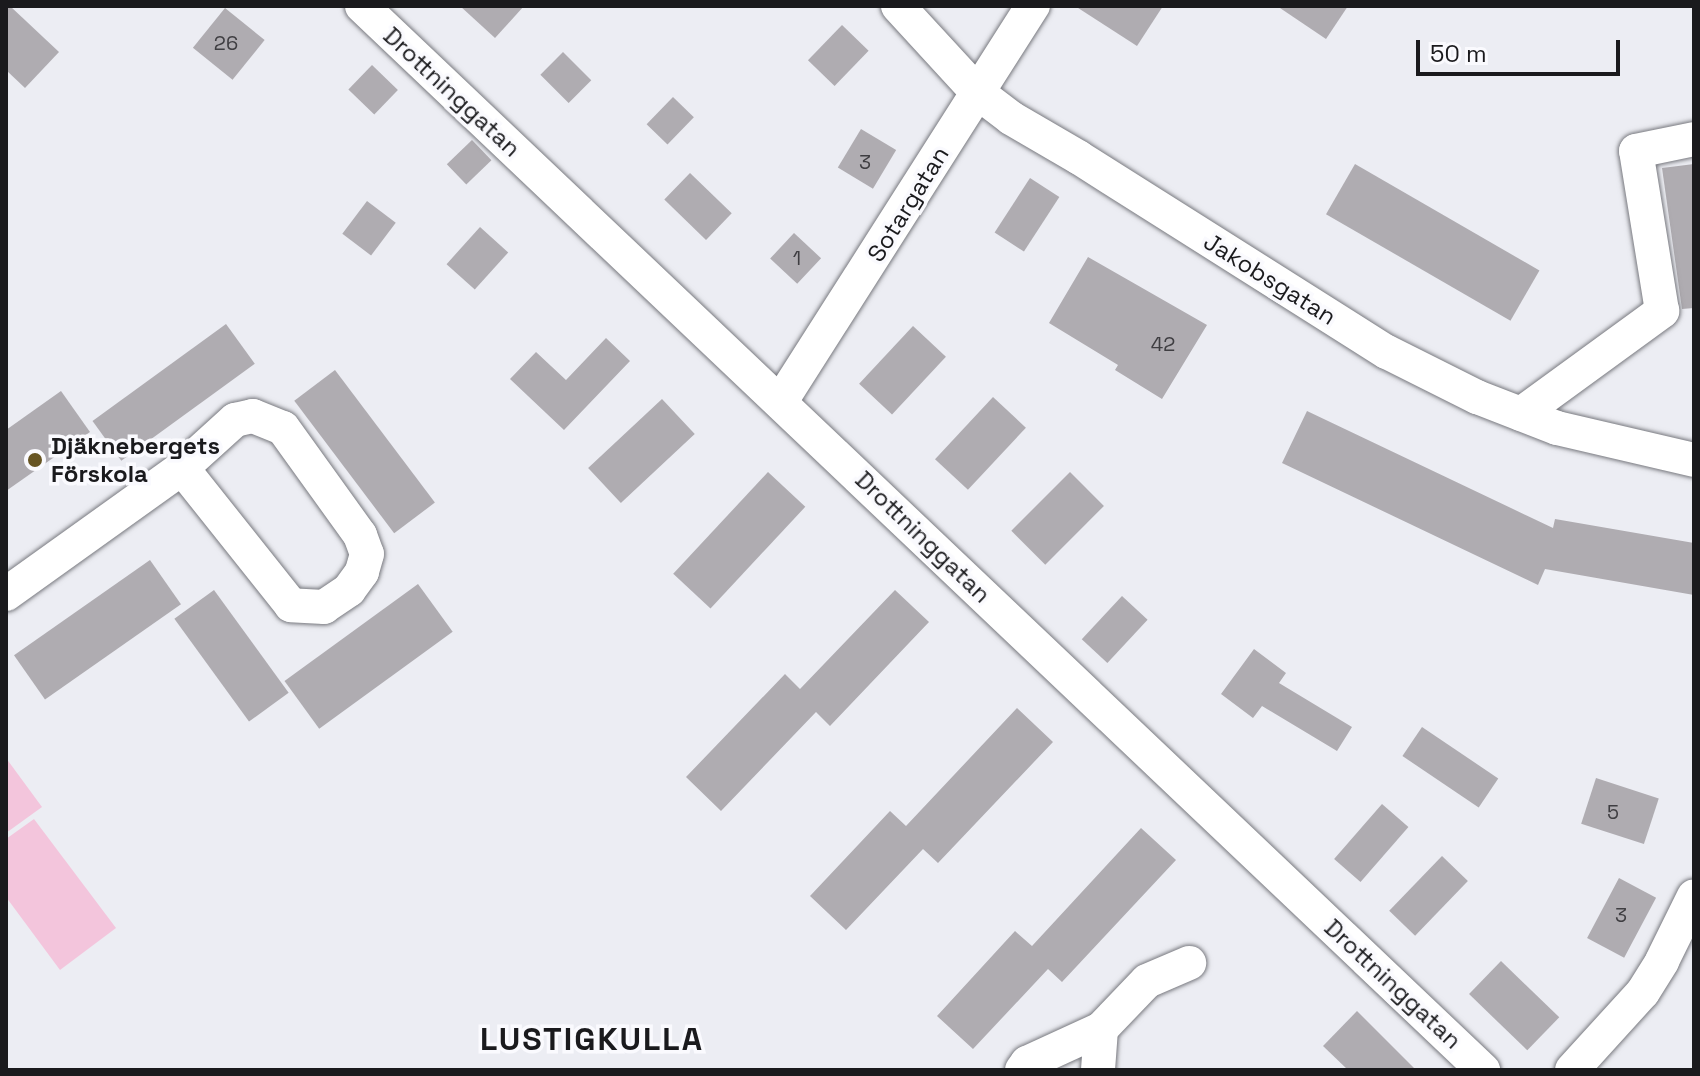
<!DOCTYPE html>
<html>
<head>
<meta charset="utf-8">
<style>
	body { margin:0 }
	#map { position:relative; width:1700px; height:1076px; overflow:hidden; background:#ecedf3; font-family:"Space Grotesk",sans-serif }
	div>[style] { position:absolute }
	.green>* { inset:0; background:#f3c5dc }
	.building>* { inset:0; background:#afacb1; transform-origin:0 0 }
	.roads { filter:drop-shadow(0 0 2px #78797f) drop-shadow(0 0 2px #78797f) }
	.minor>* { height:34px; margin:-17px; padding:0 17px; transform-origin:17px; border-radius:17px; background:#fff }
	.dots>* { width:22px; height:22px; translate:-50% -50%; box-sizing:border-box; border:4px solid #fafafe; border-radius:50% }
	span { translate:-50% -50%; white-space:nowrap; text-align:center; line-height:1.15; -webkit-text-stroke:7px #fafafe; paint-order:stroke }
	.number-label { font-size:20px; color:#3f3e42 }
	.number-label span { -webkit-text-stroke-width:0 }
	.street-label { font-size:24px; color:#1a1a1d }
	.poi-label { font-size:24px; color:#1a1a1d; font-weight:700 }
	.left { translate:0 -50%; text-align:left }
	.district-label { font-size:32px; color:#1a1a1d; font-weight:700; letter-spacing:2px }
	.frame { position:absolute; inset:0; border:8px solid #1a1a1d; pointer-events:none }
	.scale { position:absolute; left:1416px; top:40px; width:204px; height:36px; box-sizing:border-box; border:4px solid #1a1a1d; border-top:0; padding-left:10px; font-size:24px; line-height:28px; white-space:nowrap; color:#1a1a1d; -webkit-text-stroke:6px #fafafe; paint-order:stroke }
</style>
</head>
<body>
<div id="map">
	<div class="green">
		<i style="clip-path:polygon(6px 758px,42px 807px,6px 833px)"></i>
		<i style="clip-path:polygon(34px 819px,116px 928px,60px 970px,6px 897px,6px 839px)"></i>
	</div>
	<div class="building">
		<i style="clip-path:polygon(6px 6px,10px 6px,59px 52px,25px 88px,6px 70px)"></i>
		<i style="clip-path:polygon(460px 6px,524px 6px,495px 38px)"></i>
		<i style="clip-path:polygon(1075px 6px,1163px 6px,1137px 46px)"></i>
		<i style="clip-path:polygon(1277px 6px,1348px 6px,1326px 39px)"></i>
		<i style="left:225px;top:8px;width:51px;height:51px;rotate:39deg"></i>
		<i style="left:842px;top:25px;width:37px;height:49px;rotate:44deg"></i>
		<i style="left:563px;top:52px;width:40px;height:32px;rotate:45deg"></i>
		<i style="left:372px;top:65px;width:36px;height:34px;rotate:44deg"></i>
		<i style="left:673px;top:97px;width:29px;height:38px;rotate:44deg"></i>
		<i style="left:861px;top:129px;width:41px;height:45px;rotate:31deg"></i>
		<i style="left:472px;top:140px;width:28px;height:35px;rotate:46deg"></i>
		<i style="left:1355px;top:164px;width:213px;height:58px;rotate:30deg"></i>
		<i style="clip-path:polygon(1694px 164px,1694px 308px,1682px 309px,1662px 168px)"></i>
		<i style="left:690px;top:173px;width:58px;height:37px;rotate:44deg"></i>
		<i style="left:1030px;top:178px;width:35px;height:65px;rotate:33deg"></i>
		<i style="left:367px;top:201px;width:36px;height:41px;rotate:37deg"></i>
		<i style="left:480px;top:227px;width:38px;height:50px;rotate:42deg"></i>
		<i style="left:794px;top:233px;width:37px;height:35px;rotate:43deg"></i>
		<i style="clip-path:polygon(1088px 257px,1207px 325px,1162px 399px,1115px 370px,1118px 365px,1049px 323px)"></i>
		<i style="left:226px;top:324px;width:49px;height:165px;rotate:54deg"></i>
		<i style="left:913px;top:326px;width:45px;height:79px;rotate:43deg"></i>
		<i style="clip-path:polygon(606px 338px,630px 361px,564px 430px,510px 379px,536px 352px,566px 380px)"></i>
		<i style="left:335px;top:370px;width:166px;height:51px;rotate:53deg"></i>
		<i style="clip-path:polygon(61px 391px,90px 432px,6px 491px,6px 430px)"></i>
		<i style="left:993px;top:397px;width:45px;height:85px;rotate:43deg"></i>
		<i style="left:662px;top:399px;width:48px;height:101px;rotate:47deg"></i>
		<i style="clip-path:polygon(1307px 411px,1553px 528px,1555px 519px,1694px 543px,1694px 595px,1545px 569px,1538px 585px,1282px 463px)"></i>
		<i style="left:768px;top:472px;width:51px;height:139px;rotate:43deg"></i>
		<i style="left:1070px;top:472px;width:48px;height:83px;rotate:45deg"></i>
		<i style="left:150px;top:560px;width:54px;height:166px;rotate:55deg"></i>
		<i style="left:418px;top:584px;width:59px;height:165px;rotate:54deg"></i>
		<i style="left:214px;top:590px;width:127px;height:49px;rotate:54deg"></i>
		<i style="clip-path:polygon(895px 590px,929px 622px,830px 726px,816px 712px,721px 811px,686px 777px,785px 674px,800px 689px)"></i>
		<i style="left:1122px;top:596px;width:35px;height:59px;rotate:43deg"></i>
		<i style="clip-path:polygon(1254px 649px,1286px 673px,1279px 683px,1352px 727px,1337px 751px,1262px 706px,1253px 718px,1221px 694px)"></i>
		<i style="clip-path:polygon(1017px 708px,1053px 742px,938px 863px,923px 849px,846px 930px,810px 896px,890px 811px,906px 826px)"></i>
		<i style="left:1422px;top:727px;width:92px;height:35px;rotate:34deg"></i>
		<i style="left:1596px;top:778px;width:66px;height:48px;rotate:18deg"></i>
		<i style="left:1382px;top:804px;width:35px;height:73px;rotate:41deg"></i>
		<i style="clip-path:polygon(1141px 828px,1176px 860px,1062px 982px,1048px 969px,973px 1049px,937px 1016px,1015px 931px,1032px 946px)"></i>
		<i style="left:1442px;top:856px;width:36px;height:76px;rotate:44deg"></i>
		<i style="left:1619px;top:878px;width:42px;height:68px;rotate:28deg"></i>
		<i style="left:1501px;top:961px;width:81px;height:46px;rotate:44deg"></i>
		<i style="clip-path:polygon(1357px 1011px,1416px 1070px,1348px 1070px,1323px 1046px)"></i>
	</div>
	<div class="roads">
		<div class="minor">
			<i style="left:362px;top:6px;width:1546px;rotate:43.51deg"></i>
			<i style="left:898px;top:6px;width:117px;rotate:47.4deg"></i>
			<i style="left:977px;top:92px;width:43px;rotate:37.4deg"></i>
			<i style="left:1011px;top:118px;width:78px;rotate:30.2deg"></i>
			<i style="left:1078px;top:157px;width:365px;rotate:32.3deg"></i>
			<i style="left:1387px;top:352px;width:101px;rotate:26.6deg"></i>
			<i style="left:1477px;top:397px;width:86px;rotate:21.2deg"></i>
			<i style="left:1557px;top:428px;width:141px;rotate:13.1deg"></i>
			<i style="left:781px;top:401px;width:469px;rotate:-57.5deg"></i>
			<i style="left:1521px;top:414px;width:175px;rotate:-36.1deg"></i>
			<i style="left:1662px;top:311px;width:162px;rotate:-99.2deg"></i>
			<i style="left:1636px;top:151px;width:59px;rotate:-11.7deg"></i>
			<i style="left:6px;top:594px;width:216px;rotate:-35.6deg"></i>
			<i style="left:182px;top:468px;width:72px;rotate:-42.2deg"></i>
			<i style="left:235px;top:420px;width:18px;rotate:-13deg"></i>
			<i style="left:253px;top:416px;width:32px;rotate:22deg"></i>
			<i style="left:283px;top:428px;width:132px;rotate:54.3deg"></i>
			<i style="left:360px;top:535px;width:20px;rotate:70deg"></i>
			<i style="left:367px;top:554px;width:19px;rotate:106deg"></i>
			<i style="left:362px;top:572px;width:22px;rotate:126deg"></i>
			<i style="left:349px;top:590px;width:30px;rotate:146deg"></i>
			<i style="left:324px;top:607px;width:33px;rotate:-177deg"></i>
			<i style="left:291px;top:605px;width:175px;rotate:-128.5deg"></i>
			<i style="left:1022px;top:1070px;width:9px;rotate:-54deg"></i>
			<i style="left:1027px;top:1063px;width:81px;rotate:-24.7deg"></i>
			<i style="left:1098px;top:1070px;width:41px;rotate:-85.8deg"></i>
			<i style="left:1101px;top:1029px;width:66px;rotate:-46.2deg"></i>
			<i style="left:1147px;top:981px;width:46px;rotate:-23.2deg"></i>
			<i style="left:1572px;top:1070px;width:105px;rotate:-47.7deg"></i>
			<i style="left:1643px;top:992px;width:36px;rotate:-58deg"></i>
			<i style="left:1662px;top:961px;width:72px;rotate:-63.8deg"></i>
		</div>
	</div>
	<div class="dots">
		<i style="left:35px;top:460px;background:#675523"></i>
	</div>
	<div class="number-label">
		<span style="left:226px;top:43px">26</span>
		<span style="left:865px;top:162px">3</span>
		<span style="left:797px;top:258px">1</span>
		<span style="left:1163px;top:344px">42</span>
		<span style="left:1613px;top:812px">5</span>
		<span style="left:1621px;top:915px">3</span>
	</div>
	<div class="street-label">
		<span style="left:452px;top:92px;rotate:43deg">Drottninggatan</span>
		<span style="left:908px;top:204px;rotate:-58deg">Sotargatan</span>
		<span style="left:1270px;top:279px;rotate:32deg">Jakobsgatan</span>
		<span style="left:923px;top:537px;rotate:44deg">Drottninggatan</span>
		<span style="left:1393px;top:984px;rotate:43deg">Drottninggatan</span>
	</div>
	<div class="poi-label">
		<span class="left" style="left:51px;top:460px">Djäknebergets<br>Förskola</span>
	</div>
	<div class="district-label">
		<span style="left:592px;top:1039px">LUSTIGKULLA</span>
	</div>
	<div class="frame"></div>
	<div class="scale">50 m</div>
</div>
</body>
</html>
